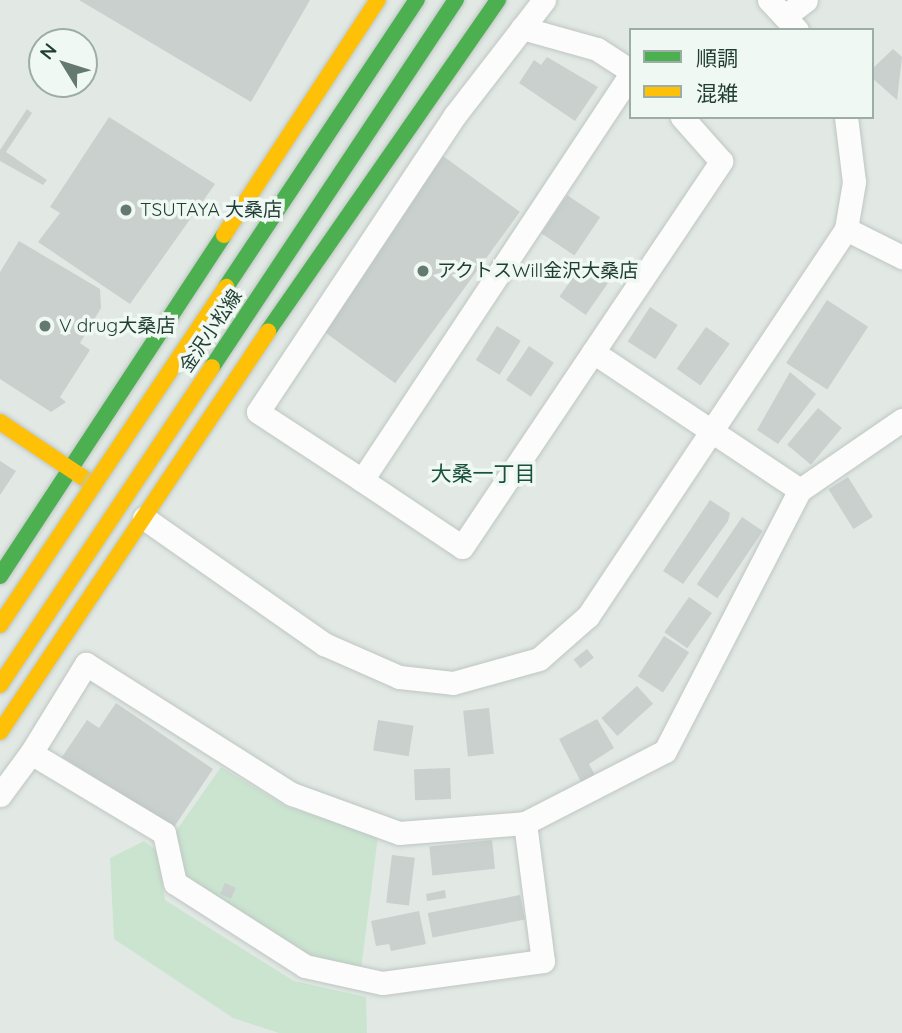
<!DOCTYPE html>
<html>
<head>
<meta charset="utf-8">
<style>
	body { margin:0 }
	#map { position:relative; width:902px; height:1033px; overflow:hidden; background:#e2e9e5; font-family:Quicksand,"Noto Sans JP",sans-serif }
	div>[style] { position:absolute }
	.green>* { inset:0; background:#cae4d0 }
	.building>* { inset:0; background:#c9d0cd; transform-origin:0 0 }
	.roads { filter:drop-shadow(0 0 2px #bfc6c2) drop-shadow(0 0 2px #bfc6c2) }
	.street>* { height:23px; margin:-11.5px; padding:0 11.5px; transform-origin:11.5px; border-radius:11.5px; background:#fbfcfb }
	.fast>* { height:16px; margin:-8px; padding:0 8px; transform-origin:8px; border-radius:8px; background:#4caf50 }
	.slow>* { height:16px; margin:-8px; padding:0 8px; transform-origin:8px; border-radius:8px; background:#ffc107 }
	.bridges { filter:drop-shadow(0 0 2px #bbc5c1) drop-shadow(0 0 2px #bbc5c1) }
	.fast-bridge>* { height:16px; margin:-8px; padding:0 8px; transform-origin:8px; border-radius:8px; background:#4caf50 }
	.slow-bridge>* { height:16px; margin:-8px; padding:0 8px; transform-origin:8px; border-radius:8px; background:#ffc107 }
	.dots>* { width:19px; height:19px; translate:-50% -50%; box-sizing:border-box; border:4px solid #f0f8f3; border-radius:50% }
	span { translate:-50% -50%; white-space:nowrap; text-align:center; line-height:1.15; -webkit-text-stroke:7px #f0f8f3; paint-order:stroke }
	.poi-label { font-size:19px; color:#1f3d33 }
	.left { translate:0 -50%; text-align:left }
	.street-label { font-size:19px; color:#1f3d33 }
	.neighbourhood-label { font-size:21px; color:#1a503f }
	.legend { position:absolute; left:629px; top:28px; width:245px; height:91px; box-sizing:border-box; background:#f0f8f3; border:2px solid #9cada6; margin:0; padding:9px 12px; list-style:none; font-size:21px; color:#1f3d33 }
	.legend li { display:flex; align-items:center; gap:14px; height:35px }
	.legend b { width:35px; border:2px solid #9cada6 }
	.north { position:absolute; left:28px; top:28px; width:70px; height:70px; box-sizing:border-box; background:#f0f8f3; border:2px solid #9cada6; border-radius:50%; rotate:308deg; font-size:19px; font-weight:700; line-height:28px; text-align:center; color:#1f3d33 }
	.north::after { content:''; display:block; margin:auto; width:24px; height:32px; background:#637971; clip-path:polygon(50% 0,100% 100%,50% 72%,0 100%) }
</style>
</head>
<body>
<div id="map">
	<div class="green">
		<i style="clip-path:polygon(221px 767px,287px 807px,378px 836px,360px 977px,305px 966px,189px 892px,174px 834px)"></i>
		<i style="clip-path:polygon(144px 841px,157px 851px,165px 900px,294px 981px,366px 997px,367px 1033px,279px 1033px,233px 1018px,114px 939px,110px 858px)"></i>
	</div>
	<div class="building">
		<i style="clip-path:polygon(79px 0,310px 0,251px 102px)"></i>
		<i style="clip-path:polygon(893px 49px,902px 57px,897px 100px,872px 78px,872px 69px)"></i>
		<i style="clip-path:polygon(547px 57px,598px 87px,575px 121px,519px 83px,534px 60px,541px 65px)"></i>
		<i style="clip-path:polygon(27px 109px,32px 113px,6px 152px,47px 180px,43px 185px,0 161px,0 150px)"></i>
		<i style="clip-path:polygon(109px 117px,215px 184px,130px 304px,38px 242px,60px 213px,50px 207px)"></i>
		<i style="left:443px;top:156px;width:95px;height:212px;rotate:36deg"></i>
		<i style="left:567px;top:195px;width:40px;height:46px;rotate:34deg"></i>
		<i style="clip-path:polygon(19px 241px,100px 289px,101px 308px,80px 343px,90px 350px,60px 397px,66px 402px,51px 412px,0 379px,0 272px)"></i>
		<i style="left:583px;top:263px;width:32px;height:41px;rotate:35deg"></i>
		<i style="left:827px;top:300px;width:49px;height:75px;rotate:33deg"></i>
		<i style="left:650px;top:307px;width:33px;height:41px;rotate:33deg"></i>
		<i style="left:497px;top:326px;width:28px;height:40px;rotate:32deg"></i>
		<i style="left:706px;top:327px;width:29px;height:51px;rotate:35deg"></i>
		<i style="left:529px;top:346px;width:30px;height:41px;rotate:34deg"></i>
		<i style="clip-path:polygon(790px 372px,816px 394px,778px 444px,757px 430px)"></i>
		<i style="left:818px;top:408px;width:31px;height:48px;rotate:40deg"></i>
		<i style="clip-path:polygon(0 461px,16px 471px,0 495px)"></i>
		<i style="left:848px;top:477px;width:47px;height:23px;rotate:58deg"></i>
		<i style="clip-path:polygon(710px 500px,730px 513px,728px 521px,683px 584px,663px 571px)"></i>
		<i style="left:742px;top:517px;width:25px;height:81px;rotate:34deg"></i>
		<i style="left:689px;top:597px;width:28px;height:43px;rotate:35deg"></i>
		<i style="left:664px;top:636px;width:30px;height:48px;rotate:33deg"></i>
		<i style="left:587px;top:649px;width:11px;height:17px;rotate:52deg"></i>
		<i style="left:637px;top:686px;width:24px;height:48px;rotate:48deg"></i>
		<i style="clip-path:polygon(116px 703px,213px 769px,174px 827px,62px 757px,87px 720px,99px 728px)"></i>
		<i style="left:489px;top:708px;width:46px;height:26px;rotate:84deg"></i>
		<i style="clip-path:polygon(597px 719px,614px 748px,589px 764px,595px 775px,581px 782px,559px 739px)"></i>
		<i style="left:378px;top:720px;width:36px;height:31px;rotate:9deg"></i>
		<i style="left:450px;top:768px;width:31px;height:36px;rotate:88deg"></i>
		<i style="left:492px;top:840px;width:29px;height:63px;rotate:84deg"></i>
		<i style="left:392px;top:855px;width:23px;height:48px;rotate:7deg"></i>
		<i style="left:225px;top:883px;width:12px;height:12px;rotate:24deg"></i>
		<i style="clip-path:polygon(445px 890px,446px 898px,427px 901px,426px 894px)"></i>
		<i style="left:520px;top:895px;width:25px;height:94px;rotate:79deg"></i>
		<i style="clip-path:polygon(419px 911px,426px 944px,391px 951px,389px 944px,376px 946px,371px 921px)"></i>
	</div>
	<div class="roads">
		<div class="street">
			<i style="left:544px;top:0;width:145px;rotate:127.7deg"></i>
			<i style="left:455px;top:115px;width:356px;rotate:123.6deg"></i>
			<i style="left:258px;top:412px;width:124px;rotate:33.2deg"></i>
			<i style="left:362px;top:480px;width:488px;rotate:-56.5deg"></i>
			<i style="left:769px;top:0;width:41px;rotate:47deg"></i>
			<i style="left:785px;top:16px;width:26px;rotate:-37deg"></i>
			<i style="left:522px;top:28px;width:78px;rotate:15.6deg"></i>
			<i style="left:597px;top:49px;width:40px;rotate:32.9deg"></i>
			<i style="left:846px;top:229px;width:63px;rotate:26.6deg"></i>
			<i style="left:593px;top:352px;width:249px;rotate:33.7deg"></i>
			<i style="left:800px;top:490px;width:124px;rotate:-34.5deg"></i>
			<i style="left:362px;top:480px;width:120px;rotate:33.8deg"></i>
			<i style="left:462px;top:547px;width:465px;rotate:-56.1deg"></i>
			<i style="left:721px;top:161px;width:59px;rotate:-131.6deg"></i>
			<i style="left:144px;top:518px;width:220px;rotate:35deg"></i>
			<i style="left:324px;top:644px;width:82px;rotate:23.7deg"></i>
			<i style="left:399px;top:677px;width:54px;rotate:6.3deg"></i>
			<i style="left:453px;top:683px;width:89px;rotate:-15.6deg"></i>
			<i style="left:539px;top:659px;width:65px;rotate:-41.3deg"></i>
			<i style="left:588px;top:616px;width:465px;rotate:-56.3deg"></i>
			<i style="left:846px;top:229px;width:48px;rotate:-80.3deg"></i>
			<i style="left:854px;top:182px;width:65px;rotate:-97deg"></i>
			<i style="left:0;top:795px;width:52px;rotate:-53.6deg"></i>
			<i style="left:525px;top:823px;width:139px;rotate:82.6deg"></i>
			<i style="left:543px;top:961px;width:162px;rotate:172.2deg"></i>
			<i style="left:382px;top:983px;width:79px;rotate:-167.6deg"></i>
			<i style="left:305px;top:966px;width:154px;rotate:-147.4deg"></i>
			<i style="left:175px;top:883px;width:51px;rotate:-102.4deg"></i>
			<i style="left:164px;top:833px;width:155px;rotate:-149deg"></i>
			<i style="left:31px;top:753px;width:105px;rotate:-58.3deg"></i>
			<i style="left:86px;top:664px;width:244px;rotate:32.3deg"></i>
			<i style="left:292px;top:794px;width:114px;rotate:20deg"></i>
			<i style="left:399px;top:833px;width:126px;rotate:-4.5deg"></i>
			<i style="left:525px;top:823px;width:157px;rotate:-27.2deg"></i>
			<i style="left:665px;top:751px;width:294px;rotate:-62.7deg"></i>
		</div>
		<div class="fast">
			<i style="left:268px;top:331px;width:403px;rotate:-55.2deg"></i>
			<i style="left:0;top:576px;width:408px;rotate:-56.7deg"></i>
		</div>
		<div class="slow">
			<i style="left:224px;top:235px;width:281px;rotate:-56.8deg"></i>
			<i style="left:0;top:422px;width:110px;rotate:33.8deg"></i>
			<i style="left:0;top:732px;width:482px;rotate:-56.2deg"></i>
		</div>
	</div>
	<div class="bridges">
		<div class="fast-bridge">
			<i style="left:226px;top:287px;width:345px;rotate:-56.4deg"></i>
			<i style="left:212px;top:367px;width:441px;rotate:-56.4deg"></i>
		</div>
		<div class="slow-bridge">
			<i style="left:0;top:625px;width:407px;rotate:-56.2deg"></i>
			<i style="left:0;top:685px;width:382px;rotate:-56.3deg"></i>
		</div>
	</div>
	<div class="dots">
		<i style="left:126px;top:210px;background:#637971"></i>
		<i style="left:423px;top:271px;background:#637971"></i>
		<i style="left:45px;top:326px;background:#637971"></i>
	</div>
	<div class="poi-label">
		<span class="left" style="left:140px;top:210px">TSUTAYA 大桑店</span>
		<span class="left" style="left:437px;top:271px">アクトスWill金沢大桑店</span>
		<span class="left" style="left:59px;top:326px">V drug大桑店</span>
	</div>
	<div class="street-label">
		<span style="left:211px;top:331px;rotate:-56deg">金沢小松線</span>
	</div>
	<div class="neighbourhood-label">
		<span style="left:483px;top:473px">大桑一丁目</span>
	</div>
	<ul class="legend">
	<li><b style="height:9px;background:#4caf50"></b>順調</li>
	<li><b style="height:9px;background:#ffc107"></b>混雑</li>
	</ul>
	<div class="north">N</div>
</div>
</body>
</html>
